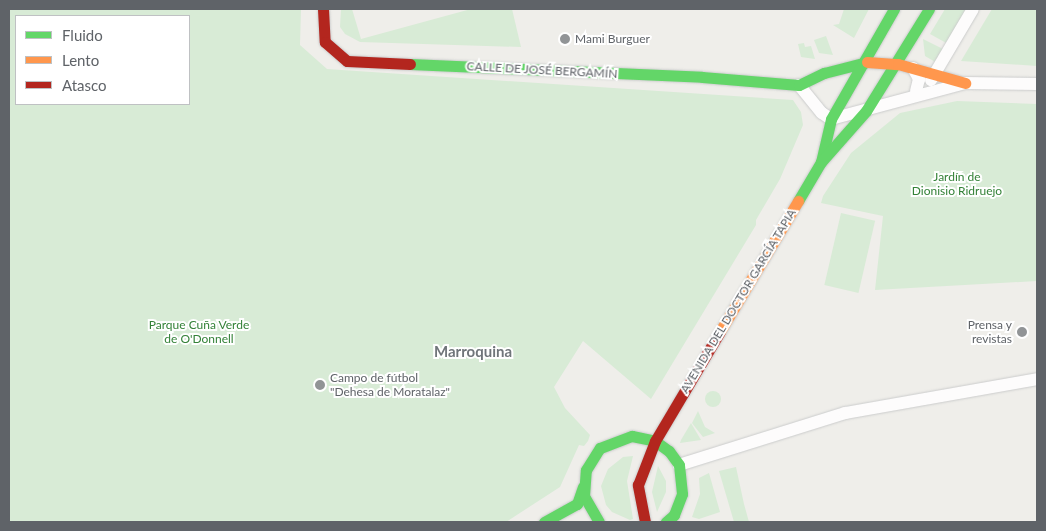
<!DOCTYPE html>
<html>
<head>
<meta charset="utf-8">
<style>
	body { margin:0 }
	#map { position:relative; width:1046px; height:531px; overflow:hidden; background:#efeeea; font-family:Lato,sans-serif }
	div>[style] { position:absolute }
	.green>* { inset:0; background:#d8ebd6; transform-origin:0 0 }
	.round { border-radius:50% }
	.roads { filter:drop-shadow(0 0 1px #cbcccc) drop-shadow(0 0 1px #cbcccc) }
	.street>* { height:12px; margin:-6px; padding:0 6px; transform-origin:6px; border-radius:6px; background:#fdfcfc }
	.fast>* { height:11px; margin:-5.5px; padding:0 5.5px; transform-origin:5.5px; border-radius:5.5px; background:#63d668 }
	.slow>* { height:11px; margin:-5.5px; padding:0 5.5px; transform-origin:5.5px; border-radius:5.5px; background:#ff974d }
	.jam>* { height:11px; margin:-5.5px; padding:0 5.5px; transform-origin:5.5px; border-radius:5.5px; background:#b3261e }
	.dots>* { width:14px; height:14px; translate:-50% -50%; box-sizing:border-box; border:2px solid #fff; border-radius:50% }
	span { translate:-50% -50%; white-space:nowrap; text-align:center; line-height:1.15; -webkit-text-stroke:4px #fff; paint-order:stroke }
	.poi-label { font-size:12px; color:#5f6368 }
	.left { translate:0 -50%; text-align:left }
	.right { translate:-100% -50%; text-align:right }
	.street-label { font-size:12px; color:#5f6368 }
	.park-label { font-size:12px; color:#348238 }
	.quarter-label { font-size:15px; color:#70757a; font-weight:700 }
	.frame { position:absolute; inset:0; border:10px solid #5f6368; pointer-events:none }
	.legend { position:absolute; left:15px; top:15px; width:175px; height:90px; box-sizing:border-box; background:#fff; border:1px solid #bfc1c3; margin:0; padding:6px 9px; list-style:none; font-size:15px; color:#5f6368 }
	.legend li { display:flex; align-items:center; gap:10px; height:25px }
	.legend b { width:25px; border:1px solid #bfc1c3 }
</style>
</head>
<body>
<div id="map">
	<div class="green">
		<i style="clip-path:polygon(evenodd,9px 9px,301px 9px,300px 45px,327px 69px,793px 100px,801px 112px,803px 125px,780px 179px,756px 220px,756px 225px,651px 399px,583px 341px,554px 387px,565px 408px,590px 435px,588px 441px,584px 446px,579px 445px,560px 487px,506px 522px,9px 522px,9px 9px,16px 16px,189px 16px,189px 104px,16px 104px,16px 16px)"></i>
		<i style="clip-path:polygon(341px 9px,352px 9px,361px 39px,471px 9px,512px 9px,521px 47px,360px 42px,345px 34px,340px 27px)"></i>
		<i style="clip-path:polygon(844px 9px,869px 9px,854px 38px,833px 25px,839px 24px)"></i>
		<i style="clip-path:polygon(945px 9px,968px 9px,948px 44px,930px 34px)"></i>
		<i style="clip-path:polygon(992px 9px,1037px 9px,1037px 66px,961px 61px)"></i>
		<i style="clip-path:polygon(826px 36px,833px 55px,819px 53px,814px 40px)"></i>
		<i style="clip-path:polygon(923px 39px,945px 50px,937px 63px,925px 56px)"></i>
		<i style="clip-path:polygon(804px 43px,805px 47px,811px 46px,815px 59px,801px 57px,798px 44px)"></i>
		<i style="clip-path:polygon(957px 101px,1037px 104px,1037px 281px,875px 290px,883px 216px,821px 203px,823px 196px,851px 153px,900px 113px)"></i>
		<i style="left:841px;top:213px;width:35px;height:74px;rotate:13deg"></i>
		<i class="round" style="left:705px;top:391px;width:16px;height:16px"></i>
		<i style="clip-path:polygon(698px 411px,705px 427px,715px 433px,703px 437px,695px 427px,692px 423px)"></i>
		<i style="clip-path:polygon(691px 423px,701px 440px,680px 443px,681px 440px)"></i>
		<i style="clip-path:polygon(633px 456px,627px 481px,633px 519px,630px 520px,612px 512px,606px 505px,601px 486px,608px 469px,623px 457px)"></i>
		<i style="clip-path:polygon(658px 466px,666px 481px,666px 492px,657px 512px,652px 492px)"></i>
		<i style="clip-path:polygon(736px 467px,744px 504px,749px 522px,734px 522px,719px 471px)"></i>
		<i style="clip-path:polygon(709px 473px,720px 512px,699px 519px,692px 517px,700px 494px,699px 478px)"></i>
	</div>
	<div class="roads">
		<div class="street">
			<i style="left:913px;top:68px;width:13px;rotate:61deg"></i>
			<i style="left:919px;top:79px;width:12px;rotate:104deg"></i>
			<i style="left:931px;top:80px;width:82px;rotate:-59.4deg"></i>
			<i style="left:799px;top:85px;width:36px;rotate:51deg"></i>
			<i style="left:822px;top:113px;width:11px;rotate:34deg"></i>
			<i style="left:831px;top:119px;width:139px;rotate:-15deg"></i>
			<i style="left:965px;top:83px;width:72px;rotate:0.8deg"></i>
			<i style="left:679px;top:465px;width:174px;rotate:-17.4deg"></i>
			<i style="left:845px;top:413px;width:195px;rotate:-10deg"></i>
		</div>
		<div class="fast">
			<i style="left:410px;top:64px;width:292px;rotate:2.5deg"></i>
			<i style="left:702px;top:77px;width:97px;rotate:4.7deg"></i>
			<i style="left:799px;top:85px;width:28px;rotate:-26deg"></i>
			<i style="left:824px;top:73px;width:44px;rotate:-14.3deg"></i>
			<i style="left:821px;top:162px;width:44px;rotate:-76.9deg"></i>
			<i style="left:831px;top:119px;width:127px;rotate:-60.2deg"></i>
			<i style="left:798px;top:201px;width:45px;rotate:-59.5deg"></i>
			<i style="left:821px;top:162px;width:68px;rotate:-48.6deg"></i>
			<i style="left:866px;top:111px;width:120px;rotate:-58.3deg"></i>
			<i style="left:544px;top:522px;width:38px;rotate:-29deg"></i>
			<i style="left:577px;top:504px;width:18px;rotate:-71deg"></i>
			<i style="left:599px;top:522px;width:30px;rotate:-120deg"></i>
			<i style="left:584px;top:496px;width:26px;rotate:-86deg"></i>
			<i style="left:586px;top:470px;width:26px;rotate:-58deg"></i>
			<i style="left:600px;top:448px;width:34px;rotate:-21deg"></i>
			<i style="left:632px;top:436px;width:24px;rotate:12deg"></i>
			<i style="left:655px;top:441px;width:17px;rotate:36deg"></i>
			<i style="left:669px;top:451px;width:17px;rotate:54deg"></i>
			<i style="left:679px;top:465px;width:29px;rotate:84deg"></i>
			<i style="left:682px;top:494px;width:22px;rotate:111deg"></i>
			<i style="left:674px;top:515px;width:11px;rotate:139deg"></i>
		</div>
		<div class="slow">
			<i style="left:867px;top:62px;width:31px;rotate:4deg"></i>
			<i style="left:898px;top:64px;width:70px;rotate:15.8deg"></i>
			<i style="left:719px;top:333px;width:154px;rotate:-59.1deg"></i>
		</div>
		<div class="jam">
			<i style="left:323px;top:9px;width:33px;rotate:87deg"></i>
			<i style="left:325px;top:42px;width:29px;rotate:41deg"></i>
			<i style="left:347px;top:61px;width:63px;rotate:2.7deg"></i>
			<i style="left:645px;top:522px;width:38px;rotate:-101deg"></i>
			<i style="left:638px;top:485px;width:47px;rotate:-68.9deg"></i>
			<i style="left:655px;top:441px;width:126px;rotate:-59.3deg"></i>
		</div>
	</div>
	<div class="dots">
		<i style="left:565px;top:39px;background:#919496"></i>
		<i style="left:1022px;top:332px;background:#919496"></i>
		<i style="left:320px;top:385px;background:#919496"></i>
	</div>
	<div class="poi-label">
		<span class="left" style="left:575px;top:39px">Mami Burguer</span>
		<span class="right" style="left:1012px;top:332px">Prensa y<br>revistas</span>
		<span class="left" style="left:330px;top:385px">Campo de fútbol<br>"Dehesa de Moratalaz"</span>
	</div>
	<div class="street-label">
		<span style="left:542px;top:70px;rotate:3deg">CALLE DE JOSÉ BERGAMÍN</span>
		<span style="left:738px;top:301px;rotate:-59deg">AVENIDA DEL DOCTOR GARCÍA TAPIA</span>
	</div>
	<div class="park-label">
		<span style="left:957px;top:184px">Jardín de<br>Dionisio Ridruejo</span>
		<span style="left:199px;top:332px">Parque Cuña Verde<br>de O'Donnell</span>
	</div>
	<div class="quarter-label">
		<span style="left:473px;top:352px">Marroquina</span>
	</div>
	<div class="frame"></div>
	<ul class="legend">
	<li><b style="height:6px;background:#63d668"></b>Fluido</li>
	<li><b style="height:6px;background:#ff974d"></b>Lento</li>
	<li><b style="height:6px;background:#b3261e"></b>Atasco</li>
	</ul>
</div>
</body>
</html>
